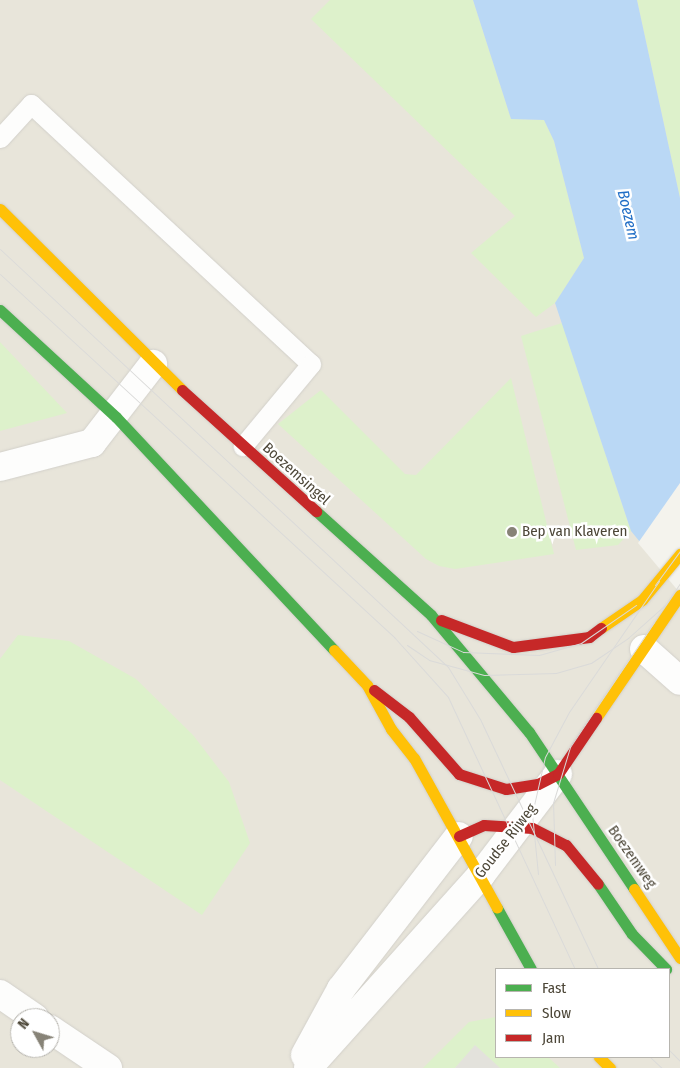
<!DOCTYPE html>
<html>
<head>
<meta charset="utf-8">
<style>
	body { margin:0 }
	#map { position:relative; width:680px; height:1068px; overflow:hidden; background:#f4f3ed; font-family:"Fira Sans Condensed",sans-serif }
	div>[style] { position:absolute }
	.residential>* { inset:0; background:#e8e5da }
	.green>* { inset:0; background:#ddf1cb }
	.parking>* { inset:0; background:#e3e2dc }
	.water>* { inset:0; background:#bad8f5 }
	.pier>* { inset:0; background:#f4f3ed }
	.roads { filter:drop-shadow(0 0 1px #d2d0ca) drop-shadow(0 0 1px #d2d0ca) }
	.lane>* { height:19px; margin:-9.5px; padding:0 9.5px; transform-origin:9.5px; border-radius:9.5px; background:#fdfdfc }
	.street>* { height:28px; margin:-14px; padding:0 14px; transform-origin:14px; border-radius:14px; background:#fdfdfc }
	.fast>* { height:11px; margin:-5.5px; padding:0 5.5px; transform-origin:5.5px; border-radius:5.5px; background:#4caf50 }
	.slow>* { height:11px; margin:-5.5px; padding:0 5.5px; transform-origin:5.5px; border-radius:5.5px; background:#ffc107 }
	.jam>* { height:11px; margin:-5.5px; padding:0 5.5px; transform-origin:5.5px; border-radius:5.5px; background:#c62828 }
	.tram>* { height:1px; margin:-0.5px; padding:0 0.5px; transform-origin:0.5px; border-radius:0.5px; background:#dadad9 }
	.dots>* { width:14px; height:14px; translate:-50% -50%; box-sizing:border-box; border:2px solid #fff; border-radius:50% }
	span { translate:-50% -50%; white-space:nowrap; text-align:center; line-height:1.15; -webkit-text-stroke:5px #fff; paint-order:stroke }
	.street-label { font-size:15px; color:#4c4637 }
	.poi-label { font-size:15px; color:#4c4637 }
	.left { translate:0 -50%; text-align:left }
	.water-label { font-size:16px; color:#226fc6; font-style:italic }
	.legend { position:absolute; left:495px; top:968px; width:175px; height:90px; box-sizing:border-box; background:#fff; border:1px solid #b7b5af; margin:0; padding:6px 9px; list-style:none; font-size:15px; color:#4c4637 }
	.legend li { display:flex; align-items:center; gap:10px; height:25px }
	.legend b { width:25px; border:1px solid #b7b5af }
	.north { position:absolute; left:10px; top:1008px; width:50px; height:50px; box-sizing:border-box; background:#fff; border:1px solid #b7b5af; border-radius:50%; rotate:309deg; font-size:14px; font-weight:700; line-height:20px; text-align:center; color:#4c4637 }
	.north::after { content:''; display:block; margin:auto; width:18px; height:22px; background:#878377; clip-path:polygon(50% 0,100% 100%,50% 72%,0 100%) }
</style>
</head>
<body>
<div id="map">
	<div class="residential">
		<i style="clip-path:polygon(evenodd,0 0,680px 0,680px 1068px,0 1068px,0 0,496px 969px,669px 969px,669px 1057px,496px 1057px,496px 969px,0 0,20px 1018px,50px 1018px,50px 1048px,20px 1048px,20px 1018px)"></i>
	</div>
	<div class="green">
		<i style="clip-path:polygon(330px 0,473px 0,511px 119px,544px 120px,554px 141px,584px 258px,555px 303px,536px 317px,471px 253px,515px 216px,311px 19px)"></i>
		<i style="clip-path:polygon(637px 0,680px 0,680px 198px)"></i>
		<i style="clip-path:polygon(562px 323px,631px 531px,618px 545px,576px 550px,521px 336px)"></i>
		<i style="clip-path:polygon(0 342px,67px 413px,0 431px)"></i>
		<i style="clip-path:polygon(511px 378px,554px 554px,455px 569px,439px 566px,426px 559px,278px 424px,321px 390px,405px 474px,416px 475px)"></i>
		<i style="clip-path:polygon(18px 635px,69px 641px,136px 679px,193px 735px,229px 782px,250px 843px,202px 915px,0 780px,0 659px)"></i>
		<i style="clip-path:polygon(496px 1017px,496px 1057px,548px 1057px,560px 1068px,500px 1068px,475px 1046px,455px 1068px,423px 1068px,469px 1022px)"></i>
	</div>
	<div class="parking">
		<i style="clip-path:polygon(475px 1045px,500px 1068px,455px 1068px)"></i>
	</div>
	<div class="water">
		<i style="clip-path:polygon(473px 0,637px 0,680px 198px,680px 591px,631px 531px,555px 303px,584px 258px,554px 141px,544px 120px,511px 119px)"></i>
	</div>
	<div class="pier">
		<i style="clip-path:polygon(680px 483px,680px 593px,638px 543px)"></i>
	</div>
	<div class="roads">
		<div class="lane">
			<i style="left:0;top:138px;width:46px;rotate:-47.6deg"></i>
			<i style="left:31px;top:104px;width:382px;rotate:42.9deg"></i>
			<i style="left:311px;top:364px;width:107px;rotate:129.7deg"></i>
		</div>
		<div class="street">
			<i style="left:0;top:467px;width:95px;rotate:-14.6deg"></i>
			<i style="left:92px;top:443px;width:100px;rotate:-52.3deg"></i>
			<i style="left:644px;top:649px;width:48px;rotate:41.6deg"></i>
			<i style="left:0;top:994px;width:42px;rotate:34.4deg"></i>
			<i style="left:50px;top:1029px;width:70px;rotate:33.9deg"></i>
			<i style="left:305px;top:1055px;width:75px;rotate:-61.4deg"></i>
			<i style="left:341px;top:989px;width:193px;rotate:-52.4deg"></i>
			<i style="left:308px;top:1068px;width:259px;rotate:-48.1deg"></i>
			<i style="left:481px;top:875px;width:127px;rotate:-52.7deg"></i>
		</div>
		<div class="fast">
			<i style="left:0;top:310px;width:158px;rotate:42.7deg"></i>
			<i style="left:116px;top:417px;width:319px;rotate:46.9deg"></i>
			<i style="left:316px;top:511px;width:155px;rotate:42.1deg"></i>
			<i style="left:431px;top:615px;width:153px;rotate:50.1deg"></i>
			<i style="left:529px;top:732px;width:189px;rotate:56.2deg"></i>
			<i style="left:598px;top:884px;width:60px;rotate:55.8deg"></i>
			<i style="left:632px;top:934px;width:49px;rotate:45.8deg"></i>
			<i style="left:497px;top:908px;width:70px;rotate:60.9deg"></i>
		</div>
		<div class="slow">
			<i style="left:0;top:209px;width:257px;rotate:44.8deg"></i>
			<i style="left:601px;top:628px;width:50px;rotate:-34.3deg"></i>
			<i style="left:642px;top:600px;width:60px;rotate:-50.4deg"></i>
			<i style="left:334px;top:650px;width:48px;rotate:46.7deg"></i>
			<i style="left:367px;top:685px;width:50px;rotate:61.4deg"></i>
			<i style="left:391px;top:729px;width:37px;rotate:52deg"></i>
			<i style="left:414px;top:758px;width:171px;rotate:61deg"></i>
			<i style="left:596px;top:718px;width:149px;rotate:-55.7deg"></i>
			<i style="left:634px;top:889px;width:83px;rotate:56.3deg"></i>
			<i style="left:599px;top:1057px;width:16px;rotate:45deg"></i>
		</div>
		<div class="jam">
			<i style="left:182px;top:390px;width:181px;rotate:42.1deg"></i>
			<i style="left:441px;top:620px;width:77px;rotate:20.6deg"></i>
			<i style="left:513px;top:647px;width:77px;rotate:-7.5deg"></i>
			<i style="left:589px;top:637px;width:15px;rotate:-37deg"></i>
			<i style="left:374px;top:690px;width:44px;rotate:37.6deg"></i>
			<i style="left:409px;top:717px;width:76px;rotate:48.7deg"></i>
			<i style="left:459px;top:774px;width:49px;rotate:17.7deg"></i>
			<i style="left:506px;top:789px;width:32px;rotate:-9deg"></i>
			<i style="left:538px;top:784px;width:22px;rotate:-27deg"></i>
			<i style="left:558px;top:774px;width:68px;rotate:-55.8deg"></i>
			<i style="left:459px;top:836px;width:27px;rotate:-24deg"></i>
			<i style="left:484px;top:825px;width:48px;rotate:3.6deg"></i>
			<i style="left:532px;top:828px;width:38px;rotate:27deg"></i>
			<i style="left:566px;top:845px;width:50px;rotate:50.6deg"></i>
		</div>
	</div>
	<div class="tram">
		<i style="left:0;top:249px;width:613px;rotate:43.02deg"></i>
		<i style="left:448px;top:667px;width:61px;rotate:58.4deg"></i>
		<i style="left:480px;top:719px;width:276px;rotate:64.7deg"></i>
		<i style="left:0;top:274px;width:536px;rotate:42.65deg"></i>
		<i style="left:394px;top:637px;width:81px;rotate:48deg"></i>
		<i style="left:448px;top:697px;width:300px;rotate:65deg"></i>
		<i style="left:655px;top:585px;width:42px;rotate:-53.7deg"></i>
		<i style="left:417px;top:631px;width:51px;rotate:24.5deg"></i>
		<i style="left:463px;top:652px;width:76px;rotate:2.3deg"></i>
		<i style="left:539px;top:655px;width:44px;rotate:-15.9deg"></i>
		<i style="left:581px;top:643px;width:67px;rotate:-34.6deg"></i>
		<i style="left:407px;top:645px;width:27px;rotate:34deg"></i>
		<i style="left:429px;top:660px;width:57px;rotate:15.3deg"></i>
		<i style="left:484px;top:675px;width:72px;rotate:-1.6deg"></i>
		<i style="left:556px;top:673px;width:36px;rotate:-16deg"></i>
		<i style="left:591px;top:663px;width:45px;rotate:-34deg"></i>
		<i style="left:628px;top:638px;width:51px;rotate:-41.8deg"></i>
		<i style="left:666px;top:604px;width:25px;rotate:-56deg"></i>
		<i style="left:555px;top:865px;width:62px;rotate:-91.8deg"></i>
		<i style="left:553px;top:803px;width:59px;rotate:-73.1deg"></i>
		<i style="left:570px;top:747px;width:151px;rotate:-56.1deg"></i>
		<i style="left:538px;top:874px;width:60px;rotate:-95.7deg"></i>
		<i style="left:532px;top:814px;width:58px;rotate:-77.2deg"></i>
		<i style="left:545px;top:757px;width:51px;rotate:-61.9deg"></i>
		<i style="left:569px;top:712px;width:159px;rotate:-55.5deg"></i>
		<i style="left:669px;top:1050px;width:16px;rotate:45deg"></i>
		<i style="left:650px;top:1057px;width:16px;rotate:43deg"></i>
	</div>
	<div class="dots">
		<i style="left:512px;top:532px;background:#878377"></i>
	</div>
	<div class="street-label">
		<span style="left:296px;top:474px;rotate:42deg">Boezemsingel</span>
		<span style="left:506px;top:841px;rotate:-52deg">Goudse Rijweg</span>
		<span style="left:632px;top:857px;rotate:55deg">Boezemweg</span>
	</div>
	<div class="poi-label">
		<span class="left" style="left:522px;top:532px">Bep van Klaveren</span>
	</div>
	<div class="water-label">
		<span style="left:628px;top:215px;rotate:77deg">Boezem</span>
	</div>
	<ul class="legend">
	<li><b style="height:6px;background:#4caf50"></b>Fast</li>
	<li><b style="height:6px;background:#ffc107"></b>Slow</li>
	<li><b style="height:6px;background:#c62828"></b>Jam</li>
	</ul>
	<div class="north">N</div>
</div>
</body>
</html>
